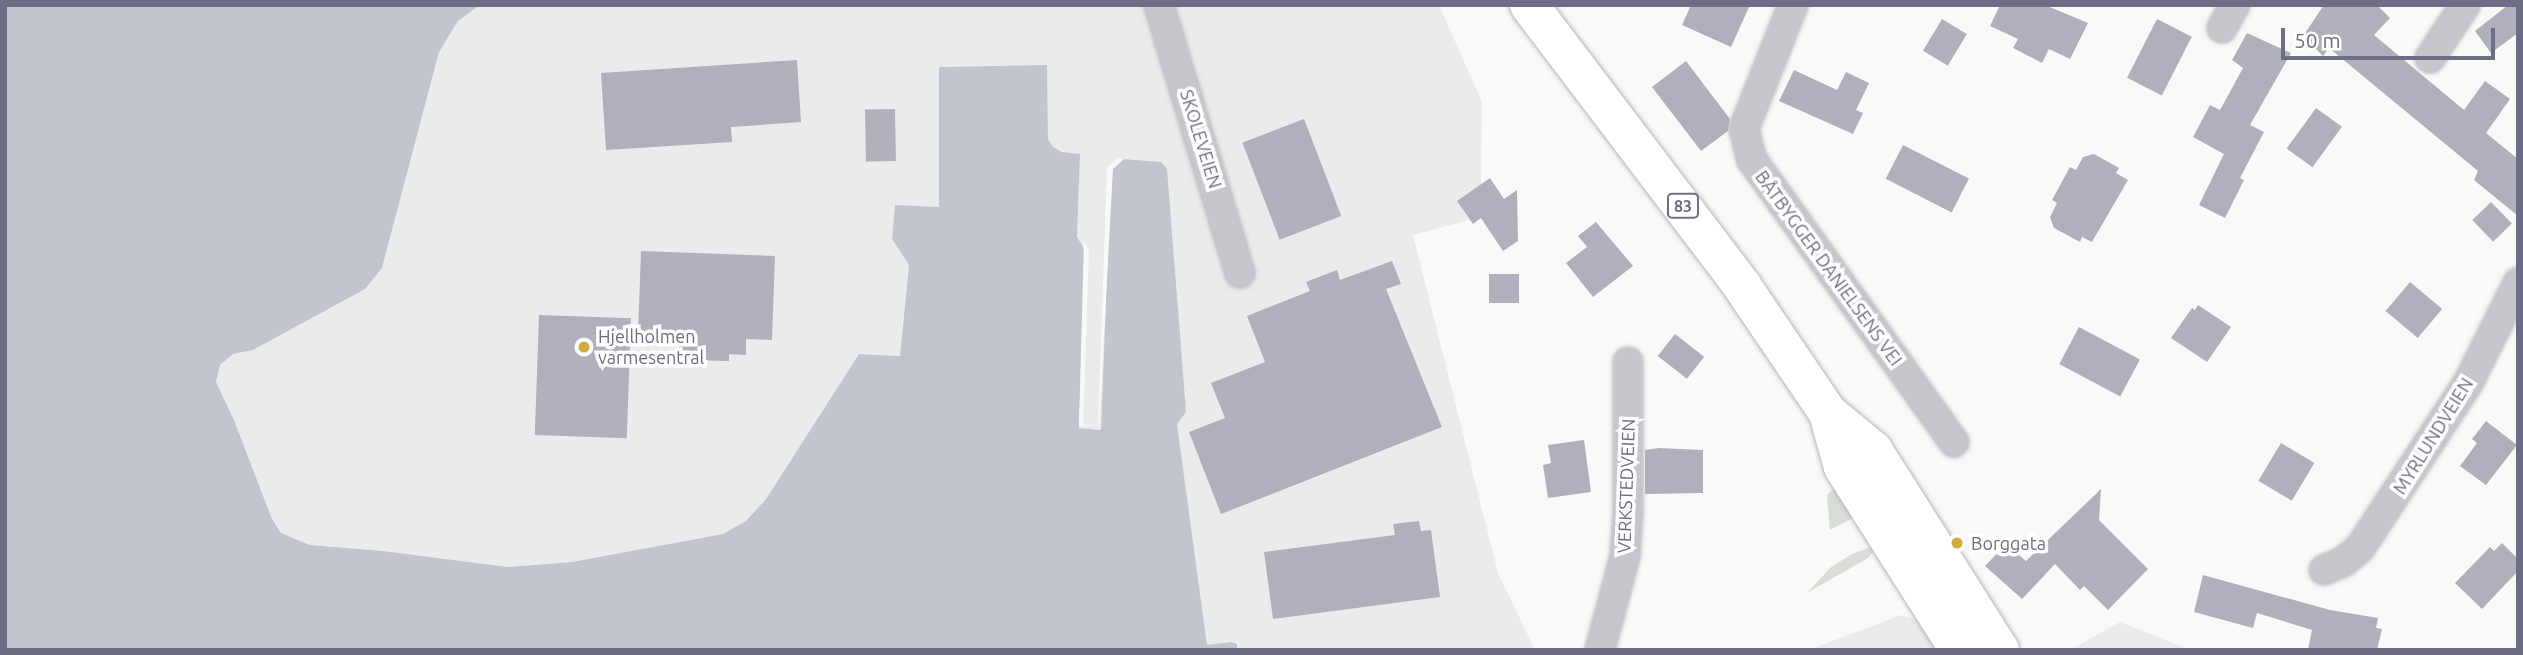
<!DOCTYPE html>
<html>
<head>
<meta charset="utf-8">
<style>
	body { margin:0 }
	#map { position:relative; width:2523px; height:655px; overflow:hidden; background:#f9faf8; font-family:Ubuntu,sans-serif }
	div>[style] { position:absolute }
	.built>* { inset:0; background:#eaebeb }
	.green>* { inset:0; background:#d7ded8 }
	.water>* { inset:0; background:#c2c5ce }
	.pier>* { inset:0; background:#f9faf8 }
	.building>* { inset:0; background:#afb0bb; transform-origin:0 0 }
	.roads { filter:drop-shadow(0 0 2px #b7b8bd) drop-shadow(0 0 2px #b7b8bd) }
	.minor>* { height:28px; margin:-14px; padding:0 14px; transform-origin:14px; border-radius:14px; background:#c6c7cd }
	.trunk>* { height:38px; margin:-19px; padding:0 19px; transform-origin:19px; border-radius:19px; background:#fff }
	.dots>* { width:19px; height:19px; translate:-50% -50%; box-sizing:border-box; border:4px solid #fff; border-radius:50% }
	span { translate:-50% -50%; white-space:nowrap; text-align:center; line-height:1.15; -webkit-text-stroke:7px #fff; paint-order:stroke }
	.shield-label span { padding:2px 5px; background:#fff; border:2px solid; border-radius:5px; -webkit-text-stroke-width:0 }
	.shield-label { font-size:16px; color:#6c6e86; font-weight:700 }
	.street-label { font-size:18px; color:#6c6e86 }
	.poi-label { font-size:18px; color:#6c6e86 }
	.left { translate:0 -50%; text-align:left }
	.frame { position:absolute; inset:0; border:7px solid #6c6e86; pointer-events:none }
	.scale { position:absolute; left:2281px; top:28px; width:214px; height:32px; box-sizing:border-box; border:4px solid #6c6e86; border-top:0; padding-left:9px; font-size:21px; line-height:24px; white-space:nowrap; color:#6c6e86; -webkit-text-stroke:5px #fff; paint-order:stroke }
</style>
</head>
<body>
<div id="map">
	<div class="built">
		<i style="clip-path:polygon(480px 5px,1439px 5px,1482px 102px,1481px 217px,1413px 235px,1498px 573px,1535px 650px,1237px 650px,1237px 644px,1231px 642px,1207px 646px,1177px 424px,1186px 411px,1176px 312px,1111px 168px,1101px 430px,1079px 428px,1085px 250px,1077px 237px,1080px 154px,1062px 152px,1053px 147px,1048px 139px,1047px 65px,939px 67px,939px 207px,895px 206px,892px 239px,909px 265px,900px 356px,859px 354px,766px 499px,746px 521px,724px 534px,572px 562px,508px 567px,383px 551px,310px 545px,281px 533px,272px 519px,234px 420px,216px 382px,220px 365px,233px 354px,253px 350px,364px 289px,382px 268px,439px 52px,458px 21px)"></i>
		<i style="clip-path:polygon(1901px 615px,2017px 650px,1809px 650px)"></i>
		<i style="clip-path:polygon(2120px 622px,2190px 650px,2070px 650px)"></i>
	</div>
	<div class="green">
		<i style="clip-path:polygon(1835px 488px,1853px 518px,1830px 530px,1827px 495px)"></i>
		<i style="clip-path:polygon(1871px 547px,1873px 552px,1868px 558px,1807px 593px,1831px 567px,1852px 554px)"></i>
	</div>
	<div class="water">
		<i style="clip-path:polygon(5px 5px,480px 5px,458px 21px,439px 52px,382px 268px,365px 289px,253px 350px,233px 354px,220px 365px,216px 382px,234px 420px,272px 519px,281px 533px,310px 545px,383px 551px,508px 567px,572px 562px,723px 534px,746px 521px,766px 499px,859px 354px,900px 356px,909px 265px,892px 239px,895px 205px,939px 207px,939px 67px,1047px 65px,1048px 139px,1053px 147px,1062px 152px,1080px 154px,1077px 237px,1085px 250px,1079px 428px,1101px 430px,1111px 168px,1122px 159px,1161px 162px,1167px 169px,1186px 412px,1177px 424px,1207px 645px,1231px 642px,1237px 644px,1237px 650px,5px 650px)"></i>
	</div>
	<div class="pier">
		<i style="clip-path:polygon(1117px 159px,1124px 159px,1113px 169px,1099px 426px,1079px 426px,1084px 241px,1089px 250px,1083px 425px,1098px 426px,1107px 168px)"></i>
	</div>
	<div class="building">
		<i style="clip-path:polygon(1691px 5px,1750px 5px,1731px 47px,1682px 25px)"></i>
		<i style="clip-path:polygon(2000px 5px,2045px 5px,2088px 23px,2070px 59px,2049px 49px,2042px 63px,2013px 48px,2018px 39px,1990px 26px)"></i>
		<i style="clip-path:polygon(2324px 5px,2377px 5px,2390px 18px,2374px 35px,2464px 110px,2485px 81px,2510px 99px,2486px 133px,2518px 159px,2518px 216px,2474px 180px,2478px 171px,2329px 48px,2323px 56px,2303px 36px)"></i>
		<i style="clip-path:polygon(2508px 5px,2518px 5px,2518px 33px,2491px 53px,2475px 31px)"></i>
		<i style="left:1942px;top:19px;width:29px;height:37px;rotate:31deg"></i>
		<i style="left:2157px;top:19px;width:39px;height:66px;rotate:27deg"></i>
		<i style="clip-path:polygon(2247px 33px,2291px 53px,2250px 125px,2264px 132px,2240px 178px,2244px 180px,2225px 218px,2199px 205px,2224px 154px,2193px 137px,2210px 105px,2220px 110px,2243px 68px,2232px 60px)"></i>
		<i style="clip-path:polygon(797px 60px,801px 122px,731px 127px,732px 142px,606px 150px,601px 73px)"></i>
		<i style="clip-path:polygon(1686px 61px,1730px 119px,1728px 131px,1701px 151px,1652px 87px)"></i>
		<i style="clip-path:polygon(1794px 70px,1837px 90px,1846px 72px,1869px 83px,1856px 110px,1863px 113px,1853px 134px,1779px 101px)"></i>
		<i style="left:2316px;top:108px;width:32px;height:50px;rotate:36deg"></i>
		<i style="left:895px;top:109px;width:52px;height:30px;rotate:89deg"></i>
		<i style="left:1304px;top:119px;width:104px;height:66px;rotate:69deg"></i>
		<i style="left:1903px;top:145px;width:74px;height:38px;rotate:27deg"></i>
		<i style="clip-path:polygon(2094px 154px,2119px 168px,2116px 173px,2128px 180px,2092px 242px,2082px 237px,2080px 242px,2054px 228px,2050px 217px,2057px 203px,2052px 200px,2070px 167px,2076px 170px,2083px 157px)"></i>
		<i style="clip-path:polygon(1490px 178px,1504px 199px,1517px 190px,1518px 241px,1503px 251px,1481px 218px,1473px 224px,1457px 201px)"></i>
		<i style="left:2491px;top:202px;width:30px;height:26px;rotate:46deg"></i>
		<i style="clip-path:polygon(1596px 222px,1633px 266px,1593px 297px,1566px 263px,1587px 247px,1578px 236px)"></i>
		<i style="clip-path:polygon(641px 251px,775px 256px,772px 340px,746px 339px,746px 355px,729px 354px,729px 361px,679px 360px,679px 336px,638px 335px)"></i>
		<i style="clip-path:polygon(1392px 261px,1401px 284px,1386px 289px,1442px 427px,1221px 514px,1189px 432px,1225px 418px,1211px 383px,1265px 362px,1247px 316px,1310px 291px,1306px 282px,1337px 270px,1340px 280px)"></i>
		<i style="left:1519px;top:274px;width:29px;height:30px;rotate:90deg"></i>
		<i style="left:2410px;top:282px;width:42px;height:38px;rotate:40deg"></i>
		<i style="clip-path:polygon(2198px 305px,2231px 327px,2207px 362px,2171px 338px,2192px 308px,2195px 310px)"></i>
		<i style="left:539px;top:315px;width:92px;height:120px;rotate:2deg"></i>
		<i style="left:2079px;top:327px;width:69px;height:42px;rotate:28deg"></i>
		<i style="left:1675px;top:334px;width:37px;height:28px;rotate:38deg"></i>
		<i style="clip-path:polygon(2486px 421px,2517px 445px,2486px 485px,2460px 466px,2477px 443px,2472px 439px)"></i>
		<i style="clip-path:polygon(1584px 440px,1591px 492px,1548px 498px,1543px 465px,1551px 463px,1548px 445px)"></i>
		<i style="left:2281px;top:443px;width:39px;height:44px;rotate:31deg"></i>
		<i style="clip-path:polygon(1659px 448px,1703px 450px,1703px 493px,1645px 494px,1645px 450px)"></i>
		<i style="clip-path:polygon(2101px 489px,2099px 520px,2148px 569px,2108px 610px,2084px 586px,2080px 590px,2055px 564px,2022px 599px,1985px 566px,2006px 544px,2026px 561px)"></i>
		<i style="clip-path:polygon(1419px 521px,1421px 531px,1431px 530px,1440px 597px,1273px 619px,1264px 552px,1395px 535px,1393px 524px)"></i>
		<i style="clip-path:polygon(2502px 543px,2518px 559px,2518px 571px,2482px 609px,2455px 583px,2490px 547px,2494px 551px)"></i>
		<i style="clip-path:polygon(2203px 575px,2330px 610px,2378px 618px,2376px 628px,2382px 629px,2377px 650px,2308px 650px,2312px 630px,2257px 613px,2253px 628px,2194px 612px)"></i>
	</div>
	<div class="roads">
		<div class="minor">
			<i style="left:1159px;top:5px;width:280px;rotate:73.2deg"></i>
			<i style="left:1793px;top:5px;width:133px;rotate:111.6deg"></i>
			<i style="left:1744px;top:129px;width:32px;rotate:76deg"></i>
			<i style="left:1752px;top:160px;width:347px;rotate:54.4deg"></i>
			<i style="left:2222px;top:28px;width:26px;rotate:-61deg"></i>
			<i style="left:2430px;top:58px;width:64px;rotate:-56.6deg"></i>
			<i style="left:2324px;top:570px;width:21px;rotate:-23deg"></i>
			<i style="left:2343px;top:562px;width:22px;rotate:-39deg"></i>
			<i style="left:2360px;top:548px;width:197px;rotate:-56.8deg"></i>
			<i style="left:2468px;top:383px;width:112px;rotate:-63.4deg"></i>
			<i style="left:1600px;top:650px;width:97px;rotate:-75.1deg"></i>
			<i style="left:1625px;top:556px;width:45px;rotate:-86.2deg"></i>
			<i style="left:1628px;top:511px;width:149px;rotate:-90deg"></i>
		</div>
		<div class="trunk">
			<i style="left:1529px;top:5px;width:353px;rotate:52.8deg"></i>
			<i style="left:1742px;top:286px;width:153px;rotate:55.9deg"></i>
			<i style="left:1828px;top:413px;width:58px;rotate:39.4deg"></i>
			<i style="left:1873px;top:450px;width:237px;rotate:57.6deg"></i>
			<i style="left:1828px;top:413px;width:56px;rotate:74.5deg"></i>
			<i style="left:1843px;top:467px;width:217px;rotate:57.6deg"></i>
		</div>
	</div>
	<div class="dots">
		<i style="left:584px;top:347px;background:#d4a93e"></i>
		<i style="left:1957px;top:543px;background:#d4a93e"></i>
	</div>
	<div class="shield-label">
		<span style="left:1683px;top:206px">83</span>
	</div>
	<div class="street-label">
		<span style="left:1201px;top:139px;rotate:73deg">SKOLEVEIEN</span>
		<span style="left:1829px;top:268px;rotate:54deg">BÅTBYGGER DANIELSENS VEI</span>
		<span style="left:2433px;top:436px;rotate:-58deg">MYRLUNDVEIEN</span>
		<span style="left:1626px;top:486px;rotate:-88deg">VERKSTEDVEIEN</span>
	</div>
	<div class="poi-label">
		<span class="left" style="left:598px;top:347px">Hjellholmen<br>varmesentral</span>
		<span class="left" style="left:1971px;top:543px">Borggata</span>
	</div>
	<div class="frame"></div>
	<div class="scale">50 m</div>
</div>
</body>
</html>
